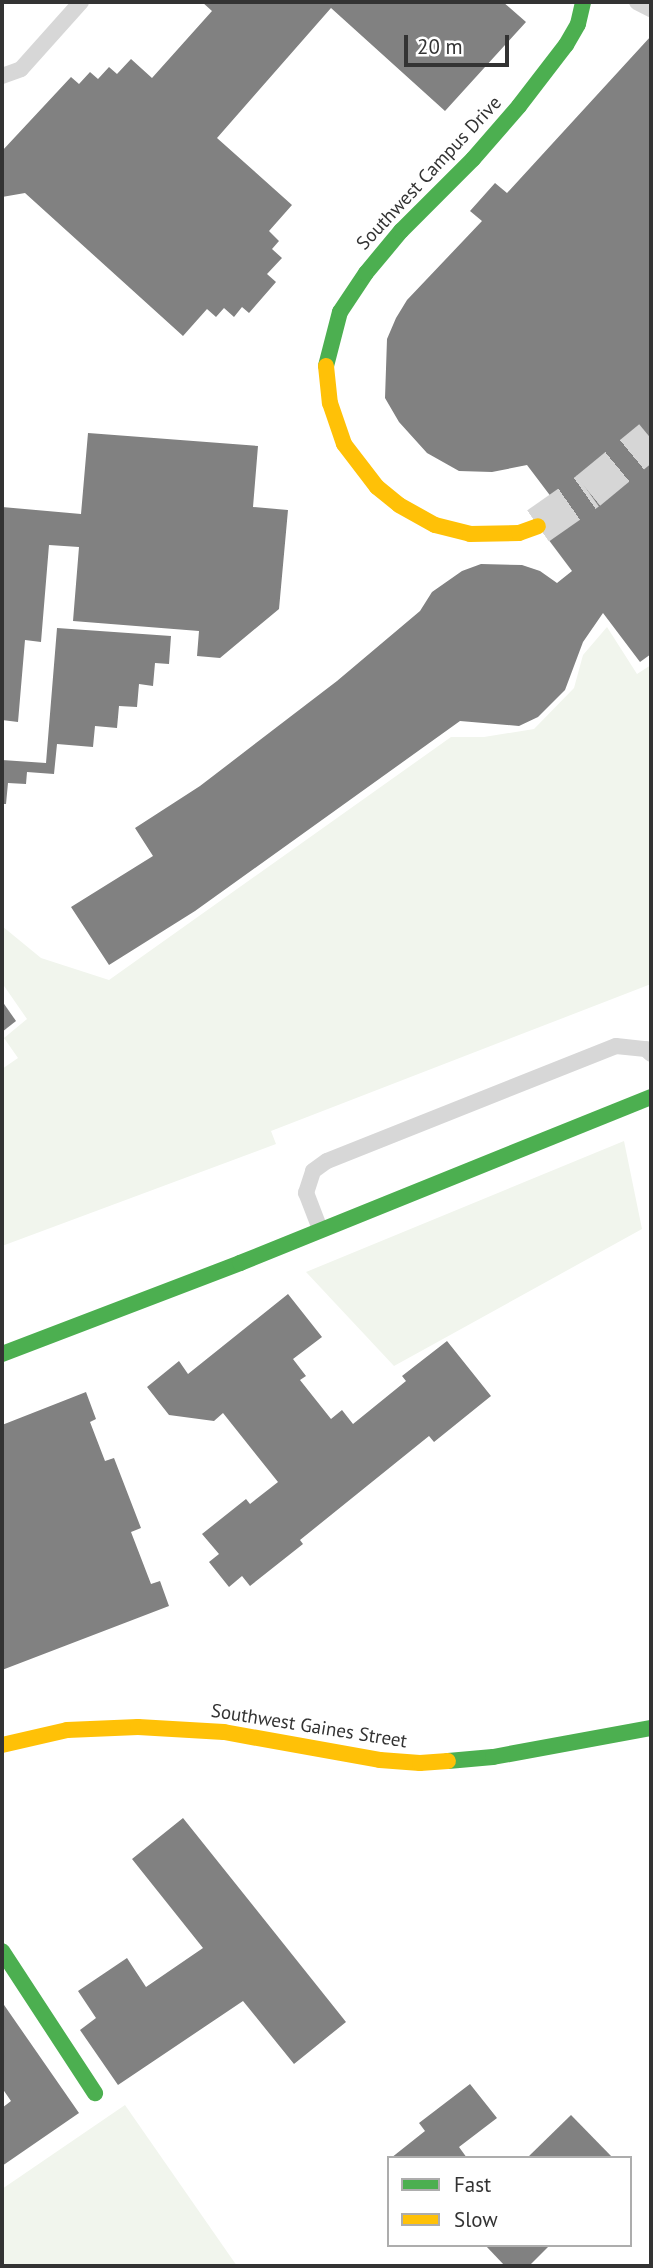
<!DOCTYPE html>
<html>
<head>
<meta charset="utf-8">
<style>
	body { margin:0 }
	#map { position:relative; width:653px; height:2268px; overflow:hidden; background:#fff; font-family:"PT Sans",sans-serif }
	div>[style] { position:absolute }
	.green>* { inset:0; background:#f1f5ed }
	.building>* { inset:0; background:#818181 }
	.secondary-tunnel>* { height:38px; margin-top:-19px; transform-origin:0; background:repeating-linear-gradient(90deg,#d6d6d6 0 38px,transparent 0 57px) }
	.lane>* { height:16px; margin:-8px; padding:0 8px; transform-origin:8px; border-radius:8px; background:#d7d7d7 }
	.fast>* { height:16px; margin:-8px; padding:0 8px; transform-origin:8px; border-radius:8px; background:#4caf50 }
	.slow>* { height:16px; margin:-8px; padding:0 8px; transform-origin:8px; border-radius:8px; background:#ffc107 }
	span { translate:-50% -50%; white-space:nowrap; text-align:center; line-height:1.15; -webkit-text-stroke:7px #fff; paint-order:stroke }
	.street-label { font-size:19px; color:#333 }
	.frame { position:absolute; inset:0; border:4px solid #333; pointer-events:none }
	.legend { position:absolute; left:387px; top:2156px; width:245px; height:91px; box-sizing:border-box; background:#fff; border:2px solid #adadad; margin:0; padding:9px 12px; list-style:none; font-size:21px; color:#333 }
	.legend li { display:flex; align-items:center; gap:14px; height:35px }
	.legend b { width:35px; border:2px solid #adadad }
	.scale { position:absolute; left:404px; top:35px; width:105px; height:32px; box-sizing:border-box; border:4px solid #333; border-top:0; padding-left:9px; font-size:21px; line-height:24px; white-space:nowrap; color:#333; -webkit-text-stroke:5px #fff; paint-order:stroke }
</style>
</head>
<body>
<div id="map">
	<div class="green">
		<i style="clip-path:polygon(607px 627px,637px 674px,651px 665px,651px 984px,271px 1131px,276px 1144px,2px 1246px,2px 1069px,18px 1058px,4px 1038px,27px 1019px,2px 983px,2px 926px,41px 958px,109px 980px,451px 737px,484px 737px,534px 729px,574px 688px,583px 655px)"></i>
		<i style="clip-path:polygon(624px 1141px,642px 1229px,394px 1366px,306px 1272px)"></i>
		<i style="clip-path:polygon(125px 2105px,237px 2266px,2px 2266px,2px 2189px)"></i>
	</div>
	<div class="building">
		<i style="clip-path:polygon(202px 2px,503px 2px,526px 22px,445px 111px,331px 8px,217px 138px,292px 205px,269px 231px,279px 241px,272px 249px,282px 258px,267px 274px,276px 282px,249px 313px,242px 307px,234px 317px,224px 308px,216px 317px,207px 309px,183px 336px,25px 193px,2px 197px,2px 151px,71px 77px,79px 84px,90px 72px,98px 79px,109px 67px,117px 74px,131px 59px,152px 78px,212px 11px)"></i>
		<i style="clip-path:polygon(651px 36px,651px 654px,640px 662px,603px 613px,583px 642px,565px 690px,538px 717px,519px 726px,460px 721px,195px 911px,109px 965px,71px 907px,153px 856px,135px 828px,200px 786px,337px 681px,420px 611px,432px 592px,462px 571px,481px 564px,522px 565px,540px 571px,557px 583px,572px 571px,533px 519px,555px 502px,527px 465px,492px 472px,459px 471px,427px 453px,399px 422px,385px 398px,387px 339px,396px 318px,407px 300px,482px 221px,470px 211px,495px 183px,507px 193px)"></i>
		<i style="clip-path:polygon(88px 433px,258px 446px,253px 507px,288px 510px,279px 609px,220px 658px,197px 656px,199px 631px,73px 621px,79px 547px,49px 545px,41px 642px,25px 640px,18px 722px,2px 720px,2px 507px,81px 514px)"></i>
		<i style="clip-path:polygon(57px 628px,171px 636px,169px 664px,155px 663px,153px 686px,139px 684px,137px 707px,119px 706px,117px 728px,95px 726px,93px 747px,57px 744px,54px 774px,27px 772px,26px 784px,8px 783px,6px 804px,2px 804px,2px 760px,46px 763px)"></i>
		<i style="clip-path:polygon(2px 1001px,16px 1021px,2px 1032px)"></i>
		<i style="clip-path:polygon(288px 1294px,322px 1337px,293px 1359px,306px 1376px,300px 1380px,331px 1419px,342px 1410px,353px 1424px,406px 1381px,402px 1376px,447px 1341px,491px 1396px,434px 1442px,429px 1436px,300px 1540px,303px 1544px,250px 1586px,242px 1576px,229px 1587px,209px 1562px,219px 1554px,202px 1534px,246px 1499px,250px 1504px,278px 1482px,223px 1413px,214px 1421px,169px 1415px,147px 1387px,179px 1361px,188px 1374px)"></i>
		<i style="clip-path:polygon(86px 1392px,96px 1419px,90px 1422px,105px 1461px,114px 1458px,141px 1528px,131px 1532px,151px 1584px,160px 1581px,169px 1606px,2px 1670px,2px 1425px)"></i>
		<i style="clip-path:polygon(183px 1818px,346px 2022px,294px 2064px,243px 2001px,118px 2085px,80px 2030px,96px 2018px,78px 1991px,127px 1958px,146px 1987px,203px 1948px,132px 1859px)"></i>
		<i style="clip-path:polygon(2px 2002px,79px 2113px,2px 2166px,2px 2108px,11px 2101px,2px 2088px)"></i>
		<i style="clip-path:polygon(470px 2084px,497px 2118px,459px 2147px,467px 2158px,391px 2158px,425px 2131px,419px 2123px)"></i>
		<i style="clip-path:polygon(571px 2115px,613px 2158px,527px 2158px)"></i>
		<i style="clip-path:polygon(485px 2245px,550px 2245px,529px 2266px,505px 2266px)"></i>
	</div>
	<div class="secondary-tunnel">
		<i style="left:538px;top:526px;width:61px;rotate:-35deg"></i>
		<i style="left:588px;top:491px;width:82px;rotate:-39.5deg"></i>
	</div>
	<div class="lane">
		<i style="left:637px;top:2px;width:16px;rotate:27deg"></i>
		<i style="left:2px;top:76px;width:20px;rotate:-20deg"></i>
		<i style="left:21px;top:69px;width:90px;rotate:-48.2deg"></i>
		<i style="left:320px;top:1229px;width:39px;rotate:-111deg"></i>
		<i style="left:306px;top:1193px;width:23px;rotate:-72deg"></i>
		<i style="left:313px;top:1171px;width:17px;rotate:-36deg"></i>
		<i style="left:327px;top:1161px;width:311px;rotate:-21.7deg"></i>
		<i style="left:616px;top:1046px;width:30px;rotate:6deg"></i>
		<i style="left:646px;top:1049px;width:7px;rotate:45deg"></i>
	</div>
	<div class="fast">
		<i style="left:326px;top:366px;width:56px;rotate:-75.5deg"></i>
		<i style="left:340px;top:312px;width:47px;rotate:-56.3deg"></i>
		<i style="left:366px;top:273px;width:55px;rotate:-50.2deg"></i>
		<i style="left:401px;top:231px;width:102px;rotate:-45deg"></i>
		<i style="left:473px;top:159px;width:70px;rotate:-49deg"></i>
		<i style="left:519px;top:106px;width:77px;rotate:-52.4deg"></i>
		<i style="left:566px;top:45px;width:24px;rotate:-60deg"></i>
		<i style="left:578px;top:24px;width:23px;rotate:-77deg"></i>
		<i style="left:2px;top:1354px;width:255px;rotate:-20.9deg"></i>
		<i style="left:240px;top:1263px;width:443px;rotate:-22deg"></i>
		<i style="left:448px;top:1761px;width:45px;rotate:-5.1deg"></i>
		<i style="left:493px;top:1757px;width:161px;rotate:-10.4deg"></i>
		<i style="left:2px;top:1951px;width:170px;rotate:56.8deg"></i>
	</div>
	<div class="slow">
		<i style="left:326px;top:366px;width:37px;rotate:84deg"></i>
		<i style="left:330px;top:403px;width:43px;rotate:71.1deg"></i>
		<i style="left:344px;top:444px;width:54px;rotate:52.5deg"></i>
		<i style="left:377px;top:487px;width:28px;rotate:39deg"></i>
		<i style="left:399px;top:505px;width:41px;rotate:29.1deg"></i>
		<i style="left:435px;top:525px;width:36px;rotate:14deg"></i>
		<i style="left:470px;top:534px;width:49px;rotate:-1.2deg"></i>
		<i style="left:519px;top:533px;width:20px;rotate:-20deg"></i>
		<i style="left:2px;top:1745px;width:67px;rotate:-13deg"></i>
		<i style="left:67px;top:1730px;width:71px;rotate:-2.4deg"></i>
		<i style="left:138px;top:1727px;width:86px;rotate:3.3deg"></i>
		<i style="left:224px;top:1732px;width:158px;rotate:10.2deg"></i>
		<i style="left:380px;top:1760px;width:40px;rotate:4.3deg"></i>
		<i style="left:420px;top:1763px;width:28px;rotate:-4deg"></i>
	</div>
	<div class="street-label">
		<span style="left:429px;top:173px;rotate:-47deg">Southwest Campus Drive</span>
		<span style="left:309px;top:1726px;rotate:9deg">Southwest Gaines Street</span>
	</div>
	<div class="frame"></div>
	<ul class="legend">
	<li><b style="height:9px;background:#4caf50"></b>Fast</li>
	<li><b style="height:9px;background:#ffc107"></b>Slow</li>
	</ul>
	<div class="scale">20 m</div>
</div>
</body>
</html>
